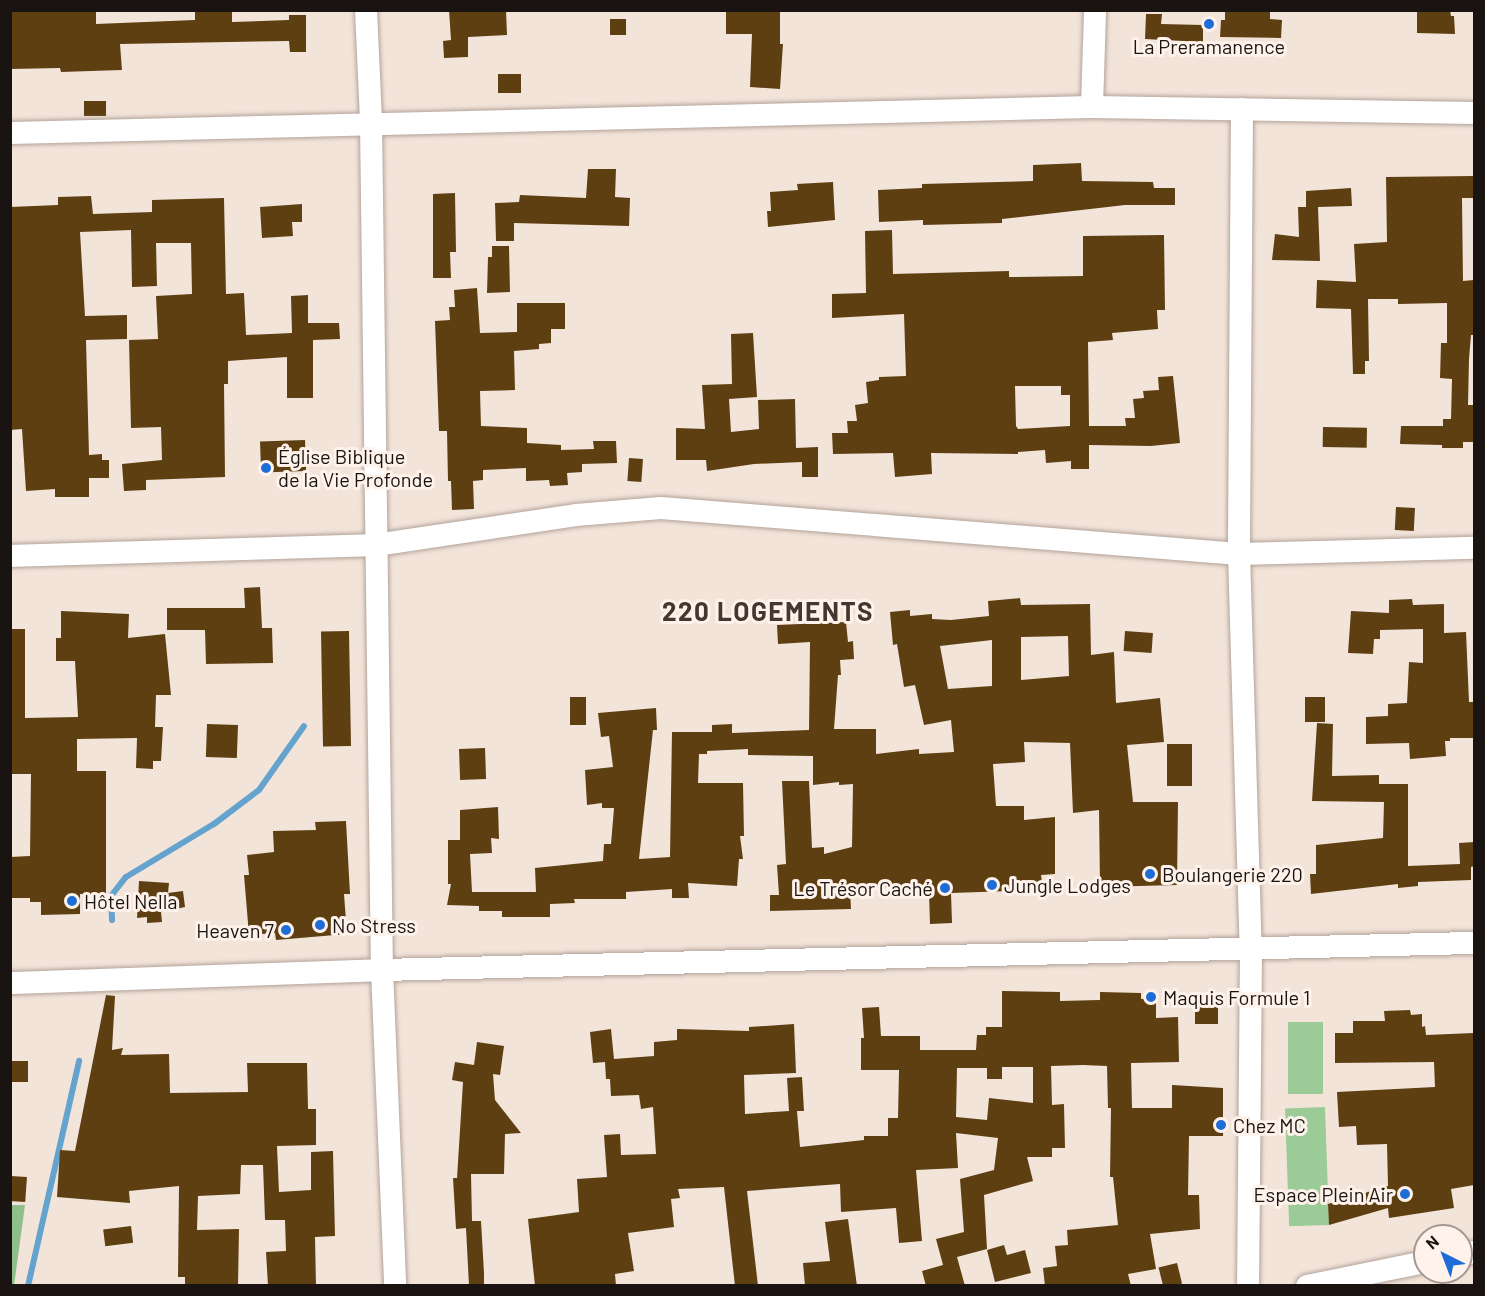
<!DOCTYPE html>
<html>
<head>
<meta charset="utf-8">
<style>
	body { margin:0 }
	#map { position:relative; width:1485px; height:1296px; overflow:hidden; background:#f3e4da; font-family:Barlow,sans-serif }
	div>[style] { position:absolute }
	.green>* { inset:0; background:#9bcb97; transform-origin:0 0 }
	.forest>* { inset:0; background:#8fc08c }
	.stream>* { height:6px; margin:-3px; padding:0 3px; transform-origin:3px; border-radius:3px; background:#64a3cd }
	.building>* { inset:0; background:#5d3f12; transform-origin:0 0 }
	.roads { filter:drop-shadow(0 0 2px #b2a39a) drop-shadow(0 0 2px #b2a39a) }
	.minor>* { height:22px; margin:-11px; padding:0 11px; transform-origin:11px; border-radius:11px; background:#fff }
	.dots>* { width:16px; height:16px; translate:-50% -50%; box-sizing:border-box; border:3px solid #fef2ea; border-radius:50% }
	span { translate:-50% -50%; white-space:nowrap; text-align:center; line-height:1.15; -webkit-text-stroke:6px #fef2ea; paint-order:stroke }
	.poi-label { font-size:20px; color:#191411 }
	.left { translate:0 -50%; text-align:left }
	.right { translate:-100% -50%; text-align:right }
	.district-label { font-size:26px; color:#433730; font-weight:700; letter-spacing:1.5px }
	.frame { position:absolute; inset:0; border:12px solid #191411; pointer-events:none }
	.north { position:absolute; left:1413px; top:1224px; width:60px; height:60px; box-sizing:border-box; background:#fef2ea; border:2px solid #a29993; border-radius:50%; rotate:318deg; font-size:16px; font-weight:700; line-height:24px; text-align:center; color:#191411 }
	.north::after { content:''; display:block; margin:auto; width:21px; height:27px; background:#1e6dd7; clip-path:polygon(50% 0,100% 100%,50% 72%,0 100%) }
</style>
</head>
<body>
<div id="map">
	<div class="green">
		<i style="left:1288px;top:1022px;width:35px;height:72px"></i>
		<i style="left:1325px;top:1107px;width:118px;height:40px;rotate:88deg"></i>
	</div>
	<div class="forest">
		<i style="clip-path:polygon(10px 1205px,25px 1205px,14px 1286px,10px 1285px)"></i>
	</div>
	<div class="stream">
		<i style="left:112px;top:920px;width:24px;rotate:-92deg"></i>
		<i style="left:111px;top:896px;width:24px;rotate:-52deg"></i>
		<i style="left:126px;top:877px;width:103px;rotate:-31.1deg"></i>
		<i style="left:214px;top:824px;width:56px;rotate:-37.1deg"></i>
		<i style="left:259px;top:790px;width:78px;rotate:-54.9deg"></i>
		<i style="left:28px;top:1286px;width:231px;rotate:-77.2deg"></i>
	</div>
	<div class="building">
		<i style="clip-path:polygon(12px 10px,96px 11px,96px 24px,195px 20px,195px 10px,232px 10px,232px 22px,289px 20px,289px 15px,306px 15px,306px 52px,290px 52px,289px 41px,120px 44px,122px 70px,61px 72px,60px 68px,10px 69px)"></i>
		<i style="clip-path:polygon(449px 10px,506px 10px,507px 35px,468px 37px,468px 57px,444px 58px,443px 41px,451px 40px)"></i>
		<i style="clip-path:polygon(726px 10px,780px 10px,780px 44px,783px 44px,780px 89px,750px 87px,752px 34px,726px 34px)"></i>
		<i style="clip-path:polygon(1225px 10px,1270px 10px,1270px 19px,1282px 20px,1281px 38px,1220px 37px,1221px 20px,1225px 20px)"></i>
		<i style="clip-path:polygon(1417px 10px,1450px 10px,1451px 16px,1454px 16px,1455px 34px,1417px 33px)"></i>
		<i style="clip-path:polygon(1146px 14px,1162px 14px,1161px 24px,1203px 25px,1203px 42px,1145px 39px)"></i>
		<i style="left:610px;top:19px;width:16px;height:16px"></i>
		<i style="left:498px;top:74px;width:23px;height:19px"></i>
		<i style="left:84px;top:101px;width:22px;height:15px"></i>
		<i style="clip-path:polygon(1081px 163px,1082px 181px,1153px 182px,1154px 188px,1175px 188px,1175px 205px,1125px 205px,1002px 219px,1002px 223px,923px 225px,923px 220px,879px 222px,878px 190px,922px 188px,922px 184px,1033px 181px,1033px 165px)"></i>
		<i style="clip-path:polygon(588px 169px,616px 169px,615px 197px,630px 198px,629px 226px,514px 223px,514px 241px,496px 241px,495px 203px,519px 202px,520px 195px,586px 198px)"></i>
		<i style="clip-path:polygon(1474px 176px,1474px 198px,1462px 198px,1463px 281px,1474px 280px,1474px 335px,1471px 335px,1469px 359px,1468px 405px,1474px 405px,1474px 442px,1463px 442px,1463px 448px,1442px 448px,1442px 445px,1400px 444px,1401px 426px,1443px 426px,1443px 419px,1451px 419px,1452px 379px,1440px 378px,1441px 343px,1447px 343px,1447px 303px,1398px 304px,1398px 299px,1368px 299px,1369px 361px,1365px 361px,1365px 374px,1353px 374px,1351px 309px,1316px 308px,1317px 280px,1356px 282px,1354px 244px,1387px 242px,1386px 177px)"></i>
		<i style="clip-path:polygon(833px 182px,835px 220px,768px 227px,767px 211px,771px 211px,770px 192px,798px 190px,797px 184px)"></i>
		<i style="clip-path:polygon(1351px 188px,1352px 206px,1318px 207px,1320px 261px,1272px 260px,1275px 234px,1299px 237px,1298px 207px,1306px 207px,1306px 191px)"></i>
		<i style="clip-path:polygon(455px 193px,456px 252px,450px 252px,451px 278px,433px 278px,433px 194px)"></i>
		<i style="clip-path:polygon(91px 196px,93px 214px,152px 212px,152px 200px,224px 198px,226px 294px,244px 293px,246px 335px,292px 333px,291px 296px,308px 295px,308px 323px,339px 323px,340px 339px,313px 340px,313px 398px,287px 398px,287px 357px,228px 361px,228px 384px,224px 384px,225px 477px,146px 480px,146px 490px,124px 491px,122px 464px,162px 460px,161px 427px,131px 428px,129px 340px,158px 339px,156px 296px,192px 294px,191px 243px,156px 243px,157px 286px,132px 287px,131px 230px,80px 232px,85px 316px,127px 315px,127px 339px,86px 340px,89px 455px,102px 454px,102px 460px,109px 460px,109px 478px,89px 478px,89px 497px,55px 497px,55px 489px,26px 491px,22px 429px,10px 430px,10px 207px,58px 205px,58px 197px)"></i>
		<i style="clip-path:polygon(302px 204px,302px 222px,292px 222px,293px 236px,262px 238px,260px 207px)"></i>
		<i style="clip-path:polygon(evenodd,892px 230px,893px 274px,1009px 271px,1009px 277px,1083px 276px,1083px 236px,1164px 235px,1165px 310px,1157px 310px,1158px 329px,1112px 333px,1113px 340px,1088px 342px,1089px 426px,1126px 426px,1125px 418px,1135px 418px,1133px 399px,1144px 398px,1143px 391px,1159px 390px,1158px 377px,1173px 376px,1180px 443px,1151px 446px,1089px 445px,1089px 469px,1071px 469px,1071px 461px,1046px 463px,1045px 450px,1018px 452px,1018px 454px,931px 453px,932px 474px,895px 477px,893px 453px,833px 454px,832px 433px,848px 433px,847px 421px,857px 421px,855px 405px,868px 403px,866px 382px,879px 380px,879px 377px,906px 376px,904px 314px,832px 318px,832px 294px,866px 293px,865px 231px,892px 230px,1015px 386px,1061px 386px,1061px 395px,1070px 395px,1070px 426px,1018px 429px,1016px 426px,1015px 386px)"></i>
		<i style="clip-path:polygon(492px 246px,509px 246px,510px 292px,487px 293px,488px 257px,492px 257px)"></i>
		<i style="clip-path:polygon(477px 288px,480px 333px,517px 332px,517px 303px,565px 303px,565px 329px,551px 329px,551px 343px,539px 344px,539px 349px,514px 351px,515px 390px,480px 391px,481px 426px,527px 428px,527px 443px,561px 445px,561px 450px,594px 449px,593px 441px,616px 441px,617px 463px,582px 464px,582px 472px,567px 473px,568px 485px,550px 486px,549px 480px,526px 481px,526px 468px,483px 470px,483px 480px,473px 481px,474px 509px,452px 510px,451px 481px,448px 481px,447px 431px,439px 431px,435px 321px,450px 320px,449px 307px,455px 307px,454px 290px)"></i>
		<i style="clip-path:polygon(753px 333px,757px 397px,729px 399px,731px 432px,759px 429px,758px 400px,795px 399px,796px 448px,818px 447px,818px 477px,802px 477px,802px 462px,754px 464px,707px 471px,706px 460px,676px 460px,676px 428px,705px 429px,702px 385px,732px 384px,731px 334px)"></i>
		<i style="left:1323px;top:427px;width:44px;height:20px;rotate:1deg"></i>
		<i style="left:305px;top:440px;width:31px;height:45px;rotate:88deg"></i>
		<i style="left:629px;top:458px;width:14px;height:23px;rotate:4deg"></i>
		<i style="left:1396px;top:507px;width:19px;height:23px;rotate:3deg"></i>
		<i style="clip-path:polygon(260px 587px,262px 628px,272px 628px,273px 663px,206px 664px,205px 630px,167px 630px,167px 608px,245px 608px,244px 588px)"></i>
		<i style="clip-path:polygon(evenodd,1020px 598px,1021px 605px,1090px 604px,1091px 655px,1114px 652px,1116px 703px,1160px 698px,1164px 742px,1127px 745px,1133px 802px,1178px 802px,1177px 885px,1100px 887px,1099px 810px,1073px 813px,1070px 743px,1024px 742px,1025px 762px,993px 764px,996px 806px,1024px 806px,1024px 820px,1055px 817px,1055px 874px,1041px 875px,1043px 890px,951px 893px,952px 923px,930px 924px,929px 893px,890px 894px,890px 887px,850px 889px,851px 909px,770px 911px,770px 895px,779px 895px,777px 865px,786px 864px,782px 781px,809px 781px,812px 848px,824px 847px,824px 854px,852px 847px,853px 784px,839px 785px,839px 782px,813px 785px,813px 756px,748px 755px,748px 749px,707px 751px,707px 754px,699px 754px,698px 783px,743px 783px,744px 836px,740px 836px,743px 859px,739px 859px,737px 886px,688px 883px,689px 898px,672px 898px,672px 889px,626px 892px,626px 899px,574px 899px,575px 903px,550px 904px,550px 917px,502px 917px,502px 911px,479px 911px,479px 906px,447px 905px,451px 884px,448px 884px,448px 840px,460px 840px,460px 810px,498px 807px,499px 839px,491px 838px,492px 853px,470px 854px,472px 892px,536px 892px,535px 868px,603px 861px,604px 844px,611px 844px,614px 808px,602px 808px,602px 803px,587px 805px,585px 770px,613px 767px,609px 736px,601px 737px,598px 713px,656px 708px,657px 730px,653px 730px,639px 859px,670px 857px,672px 732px,712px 732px,712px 725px,732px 724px,732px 733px,809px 730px,810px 642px,778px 644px,777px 625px,846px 622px,848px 642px,853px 641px,854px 659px,840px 660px,841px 675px,838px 675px,834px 729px,876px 729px,876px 754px,919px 749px,919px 754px,954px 752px,951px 720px,924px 725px,915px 685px,904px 687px,897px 644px,893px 645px,890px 612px,910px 610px,910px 616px,932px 614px,932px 619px,951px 620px,989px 616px,988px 601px,1020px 598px,1068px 636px,1069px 676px,1021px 680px,1021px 637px,1068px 636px,1020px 598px,992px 640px,992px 686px,948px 689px,940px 646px,992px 640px)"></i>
		<i style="clip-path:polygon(1412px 599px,1413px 605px,1444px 604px,1444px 633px,1466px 632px,1469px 702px,1474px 702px,1474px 738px,1450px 738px,1450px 741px,1445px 741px,1446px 756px,1410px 759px,1409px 743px,1366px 744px,1366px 717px,1388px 716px,1388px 704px,1407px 703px,1409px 662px,1423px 663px,1423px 629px,1380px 630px,1380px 639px,1374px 639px,1373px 654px,1348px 653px,1351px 611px,1389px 613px,1389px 600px)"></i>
		<i style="clip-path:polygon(61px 611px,129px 614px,128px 638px,165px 634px,171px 695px,156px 695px,155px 727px,163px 727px,161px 761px,153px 761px,153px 769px,136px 768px,137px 738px,77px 739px,77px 771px,106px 771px,106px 893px,80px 894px,80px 914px,41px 915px,41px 902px,30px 902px,30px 898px,10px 898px,10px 857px,30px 856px,31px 774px,10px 774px,10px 629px,25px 629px,25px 718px,78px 717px,75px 661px,56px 661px,56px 638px,61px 638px)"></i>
		<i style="left:349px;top:631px;width:115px;height:28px;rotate:89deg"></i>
		<i style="left:1125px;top:631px;width:28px;height:20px;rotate:4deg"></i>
		<i style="left:570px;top:697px;width:16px;height:28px"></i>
		<i style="left:1325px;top:697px;width:25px;height:20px;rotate:90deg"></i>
		<i style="clip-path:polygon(1317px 723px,1333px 724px,1332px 776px,1379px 775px,1379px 784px,1408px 784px,1408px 866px,1460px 864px,1459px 843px,1474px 842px,1474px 866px,1471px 867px,1471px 880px,1418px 882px,1418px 886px,1398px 888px,1398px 884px,1311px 894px,1310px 874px,1316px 874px,1316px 845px,1383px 838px,1384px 802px,1312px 801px)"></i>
		<i style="left:207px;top:724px;width:31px;height:33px;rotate:2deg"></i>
		<i style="left:1167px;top:744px;width:25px;height:42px"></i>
		<i style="left:485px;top:748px;width:31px;height:26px;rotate:88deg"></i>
		<i style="clip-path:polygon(346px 821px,350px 894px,344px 894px,347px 934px,276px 940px,275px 933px,249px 935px,244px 875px,249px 875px,247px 855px,274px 852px,273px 831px,316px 830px,315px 822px)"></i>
		<i style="clip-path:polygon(139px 881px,169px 883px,168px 893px,183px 891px,185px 907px,161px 912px,162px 922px,147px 923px,147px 917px,137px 918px)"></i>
		<i style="clip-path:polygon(evenodd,1002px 991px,1060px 992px,1060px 1001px,1100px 1000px,1100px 992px,1141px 993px,1141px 999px,1156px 998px,1156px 1018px,1178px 1017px,1179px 1062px,1131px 1063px,1132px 1108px,1172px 1108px,1172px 1085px,1223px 1088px,1223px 1136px,1189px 1136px,1188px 1195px,1199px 1195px,1200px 1229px,1150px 1234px,1156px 1269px,1128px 1274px,1131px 1286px,1045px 1286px,1043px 1268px,1057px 1266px,1055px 1246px,1068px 1245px,1067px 1230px,1118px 1225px,1113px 1177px,1110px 1177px,1111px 1108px,1108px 1108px,1107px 1066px,1083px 1065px,1051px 1066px,1052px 1105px,1064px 1104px,1065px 1148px,1052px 1148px,1052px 1157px,1027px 1157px,1033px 1181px,984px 1195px,987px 1249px,957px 1257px,965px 1286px,926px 1286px,922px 1271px,943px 1265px,936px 1239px,964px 1232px,960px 1179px,994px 1170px,998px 1138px,956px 1133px,958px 1168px,916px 1170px,922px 1241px,899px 1243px,896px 1208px,841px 1212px,840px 1184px,747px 1191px,758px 1286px,735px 1286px,724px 1187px,678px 1189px,680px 1198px,671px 1199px,674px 1227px,628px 1233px,634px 1271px,615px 1274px,616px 1286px,535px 1286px,528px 1219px,579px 1212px,577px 1179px,607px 1177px,604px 1135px,620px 1134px,621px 1155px,656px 1154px,653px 1107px,641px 1109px,639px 1095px,611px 1096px,610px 1079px,606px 1079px,605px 1062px,593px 1063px,590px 1032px,611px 1029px,614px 1059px,654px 1056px,654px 1042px,677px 1040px,677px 1029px,749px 1031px,749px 1027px,794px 1024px,796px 1073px,744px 1075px,745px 1114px,789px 1111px,787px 1078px,802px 1077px,804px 1111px,797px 1111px,800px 1147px,864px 1140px,864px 1136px,888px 1136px,888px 1118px,898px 1118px,899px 1070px,861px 1070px,861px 1038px,864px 1038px,862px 1008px,879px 1007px,881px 1036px,920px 1036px,920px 1050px,976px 1050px,977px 1035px,986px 1035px,986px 1027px,1002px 1027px,1002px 991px,1002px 1067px,1033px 1067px,1033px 1103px,989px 1098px,987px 1120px,956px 1117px,957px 1068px,987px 1068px,987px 1079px,1002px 1079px,1002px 1067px)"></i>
		<i style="clip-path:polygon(106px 995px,115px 996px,112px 1050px,123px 1048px,121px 1055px,169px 1054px,170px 1093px,248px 1092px,247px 1063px,307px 1063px,308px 1109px,316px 1109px,316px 1145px,277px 1146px,279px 1192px,311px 1190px,311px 1152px,333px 1151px,335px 1236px,315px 1237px,316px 1286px,268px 1286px,266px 1252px,286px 1251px,285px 1220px,265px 1220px,263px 1165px,241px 1165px,240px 1194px,198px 1196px,197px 1230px,239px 1229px,238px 1286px,185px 1286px,185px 1277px,178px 1277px,179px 1186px,129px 1191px,130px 1203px,57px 1197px,60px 1150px,75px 1151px)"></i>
		<i style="left:1195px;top:998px;width:23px;height:26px"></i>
		<i style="clip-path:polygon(1410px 1010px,1411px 1015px,1422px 1014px,1422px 1027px,1425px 1026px,1426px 1035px,1474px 1033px,1474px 1185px,1451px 1189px,1454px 1208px,1389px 1218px,1388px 1208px,1329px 1225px,1328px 1204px,1388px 1186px,1387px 1144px,1357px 1145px,1356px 1126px,1339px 1127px,1337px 1092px,1435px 1087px,1434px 1062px,1335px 1063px,1335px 1033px,1353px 1033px,1353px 1021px,1385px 1021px,1384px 1011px)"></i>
		<i style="clip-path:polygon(477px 1042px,504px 1046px,500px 1075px,493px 1074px,495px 1100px,521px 1133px,505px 1134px,504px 1174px,471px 1174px,472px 1221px,481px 1221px,484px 1273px,484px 1286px,469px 1286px,466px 1228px,456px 1229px,453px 1178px,457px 1178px,463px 1082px,452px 1080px,455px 1062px,474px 1065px)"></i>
		<i style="left:10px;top:1061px;width:18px;height:21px"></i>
		<i style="left:11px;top:1176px;width:16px;height:25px;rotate:4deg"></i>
		<i style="clip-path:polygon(848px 1219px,857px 1286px,805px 1286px,803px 1263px,830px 1261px,825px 1222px)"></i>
		<i style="left:131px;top:1226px;width:17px;height:28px;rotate:83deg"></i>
		<i style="clip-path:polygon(1004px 1245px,1007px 1255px,1025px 1250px,1031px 1273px,995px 1282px,987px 1250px)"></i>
		<i style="left:1177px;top:1263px;width:21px;height:19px;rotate:76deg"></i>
	</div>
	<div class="roads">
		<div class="minor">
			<i style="left:366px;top:10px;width:112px;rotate:87.4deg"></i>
			<i style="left:371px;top:122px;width:848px;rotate:89.26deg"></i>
			<i style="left:382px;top:970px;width:316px;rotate:87.6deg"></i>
			<i style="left:1092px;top:107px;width:97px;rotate:-88.2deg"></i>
			<i style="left:1242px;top:109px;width:445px;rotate:90.4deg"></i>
			<i style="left:1239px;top:554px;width:396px;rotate:88.3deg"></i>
			<i style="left:1251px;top:950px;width:336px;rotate:90.5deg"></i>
			<i style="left:10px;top:133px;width:1082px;rotate:-1.38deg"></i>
			<i style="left:1092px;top:107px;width:382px;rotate:0.9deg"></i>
			<i style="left:10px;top:556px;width:366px;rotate:-1.7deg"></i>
			<i style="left:376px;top:545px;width:202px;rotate:-8.5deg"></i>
			<i style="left:576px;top:515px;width:85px;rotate:-4.7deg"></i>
			<i style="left:661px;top:508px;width:580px;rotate:4.55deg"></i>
			<i style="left:1239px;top:554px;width:235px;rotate:-1.5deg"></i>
			<i style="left:10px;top:983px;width:372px;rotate:-2deg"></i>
			<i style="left:382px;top:970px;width:1092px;rotate:-1.42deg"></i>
			<i style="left:1461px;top:1255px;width:13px;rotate:-13deg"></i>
			<i style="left:1307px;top:1286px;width:120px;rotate:-11.5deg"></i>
		</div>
	</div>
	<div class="dots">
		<i style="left:1209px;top:24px;background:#1e6dd7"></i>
		<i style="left:266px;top:468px;background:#1e6dd7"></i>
		<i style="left:1150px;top:874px;background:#1e6dd7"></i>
		<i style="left:992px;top:885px;background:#1e6dd7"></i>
		<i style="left:945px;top:888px;background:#1e6dd7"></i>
		<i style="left:72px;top:901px;background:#1e6dd7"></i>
		<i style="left:320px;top:925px;background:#1e6dd7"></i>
		<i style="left:286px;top:930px;background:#1e6dd7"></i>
		<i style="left:1151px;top:997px;background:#1e6dd7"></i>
		<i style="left:1221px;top:1125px;background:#1e6dd7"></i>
		<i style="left:1405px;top:1194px;background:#1e6dd7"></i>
	</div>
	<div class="poi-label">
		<span style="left:1209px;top:46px">La Preramanence</span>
		<span class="left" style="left:278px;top:468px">Église Biblique<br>de la Vie Profonde</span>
		<span class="left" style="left:1162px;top:874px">Boulangerie 220</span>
		<span class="left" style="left:1004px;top:885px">Jungle Lodges</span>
		<span class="right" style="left:933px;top:888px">Le Trésor Caché</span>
		<span class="left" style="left:84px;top:901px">Hôtel Nella</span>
		<span class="left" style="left:332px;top:925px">No Stress</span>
		<span class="right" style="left:274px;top:930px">Heaven 7</span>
		<span class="left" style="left:1163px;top:997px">Maquis Formule 1</span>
		<span class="left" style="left:1233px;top:1125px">Chez MC</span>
		<span class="right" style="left:1393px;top:1194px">Espace Plein Air</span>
	</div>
	<div class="district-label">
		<span style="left:768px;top:611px">220 LOGEMENTS</span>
	</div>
	<div class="frame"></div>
	<div class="north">N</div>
</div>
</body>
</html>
